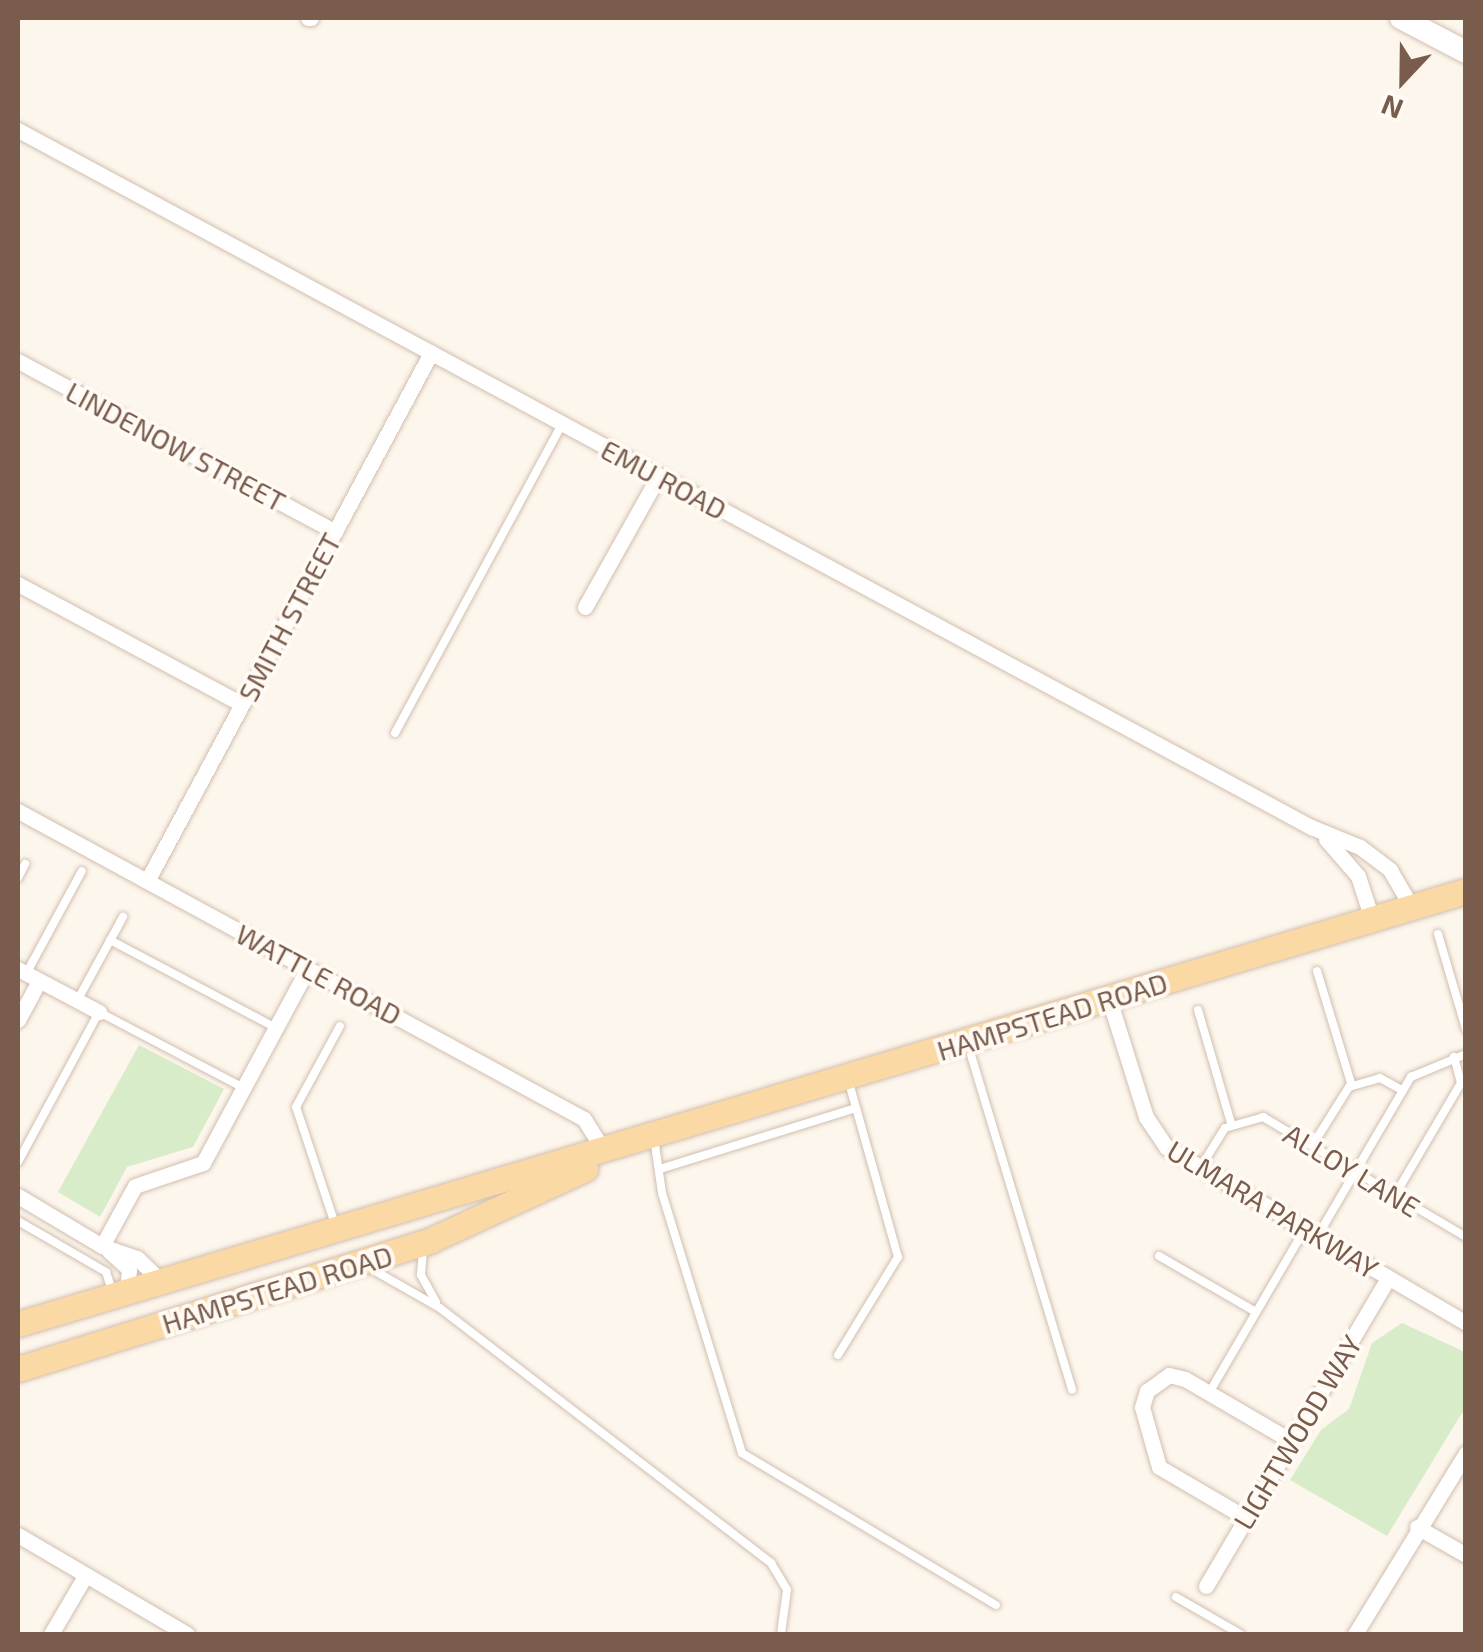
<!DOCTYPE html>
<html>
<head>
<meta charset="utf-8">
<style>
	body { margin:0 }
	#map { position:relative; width:1483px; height:1652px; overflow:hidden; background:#fdf6ec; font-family:"Exo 2",sans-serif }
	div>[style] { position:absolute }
	.green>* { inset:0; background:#d8ecc9 }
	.roads { filter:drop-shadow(0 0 2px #d1beb0) drop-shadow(0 0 2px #d1beb0) }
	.lane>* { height:8px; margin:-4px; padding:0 4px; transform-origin:4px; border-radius:4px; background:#fff }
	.street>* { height:15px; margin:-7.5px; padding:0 7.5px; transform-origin:7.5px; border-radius:7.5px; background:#fff }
	.secondary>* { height:22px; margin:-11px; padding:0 11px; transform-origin:11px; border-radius:11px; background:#fff }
	.primary>* { height:25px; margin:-12.5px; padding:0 12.5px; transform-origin:12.5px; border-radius:12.5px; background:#fbd9a5 }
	span { translate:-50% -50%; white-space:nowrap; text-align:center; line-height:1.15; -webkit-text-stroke:8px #fffaf3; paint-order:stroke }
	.street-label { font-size:28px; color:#7a5c4d }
	.frame { position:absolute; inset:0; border:20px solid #7a5c4d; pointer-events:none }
	.north { position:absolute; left:1353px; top:30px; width:100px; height:100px; -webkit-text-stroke:8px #fffaf3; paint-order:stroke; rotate:202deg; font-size:28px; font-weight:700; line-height:40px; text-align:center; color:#7a5c4d }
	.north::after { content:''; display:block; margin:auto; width:35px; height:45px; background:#7a5c4d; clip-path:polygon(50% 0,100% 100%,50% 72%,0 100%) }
</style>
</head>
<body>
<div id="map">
	<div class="green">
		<i style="clip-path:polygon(139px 1045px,224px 1089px,193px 1147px,127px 1167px,100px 1217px,58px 1192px)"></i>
		<i style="clip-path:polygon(1402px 1323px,1465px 1352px,1465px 1408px,1387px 1536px,1290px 1480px,1321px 1430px,1349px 1409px,1372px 1343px)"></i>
	</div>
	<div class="roads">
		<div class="lane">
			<i style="left:395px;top:733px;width:351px;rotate:-61.6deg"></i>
			<i style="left:18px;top:878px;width:16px;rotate:-63deg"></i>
			<i style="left:1438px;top:934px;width:99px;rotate:73.6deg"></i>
			<i style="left:110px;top:940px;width:188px;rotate:27.9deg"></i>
			<i style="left:1317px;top:971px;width:120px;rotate:73.1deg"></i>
			<i style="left:26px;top:974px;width:117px;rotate:-61.5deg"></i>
			<i style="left:77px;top:1001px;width:96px;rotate:-61.3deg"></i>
			<i style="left:1198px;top:1010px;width:118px;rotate:73.7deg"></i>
			<i style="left:968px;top:1045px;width:360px;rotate:73.2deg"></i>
			<i style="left:654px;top:1138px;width:56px;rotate:81.7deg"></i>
			<i style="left:662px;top:1193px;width:272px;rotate:72.9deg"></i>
			<i style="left:742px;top:1453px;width:296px;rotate:30.9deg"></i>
			<i style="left:1312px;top:1146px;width:70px;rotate:-57.9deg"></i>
			<i style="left:1349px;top:1087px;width:32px;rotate:-16deg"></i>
			<i style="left:1380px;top:1078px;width:26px;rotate:29deg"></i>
			<i style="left:18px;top:1162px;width:170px;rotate:-61.6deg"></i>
			<i style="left:99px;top:1012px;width:164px;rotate:27.7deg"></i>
			<i style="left:1200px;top:1168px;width:47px;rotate:-58deg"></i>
			<i style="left:1225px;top:1128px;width:40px;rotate:-16deg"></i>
			<i style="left:1263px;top:1117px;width:236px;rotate:30.6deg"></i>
			<i style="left:660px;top:1169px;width:205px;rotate:-17.3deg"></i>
			<i style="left:1395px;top:1195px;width:130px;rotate:-59.5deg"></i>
			<i style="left:1461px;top:1083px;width:27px;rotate:-105deg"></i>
			<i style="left:18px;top:1221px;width:102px;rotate:30.1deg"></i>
			<i style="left:106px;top:1272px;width:20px;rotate:72deg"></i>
			<i style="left:335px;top:1224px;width:123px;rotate:-108.4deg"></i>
			<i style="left:296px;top:1107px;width:92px;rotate:-61.5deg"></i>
			<i style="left:1317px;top:1237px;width:186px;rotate:-59.6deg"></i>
			<i style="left:1411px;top:1077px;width:60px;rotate:-22.7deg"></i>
			<i style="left:423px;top:1251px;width:24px;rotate:95deg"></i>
			<i style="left:421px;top:1275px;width:31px;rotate:61deg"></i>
			<i style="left:1159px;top:1256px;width:112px;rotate:30deg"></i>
			<i style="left:368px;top:1267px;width:83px;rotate:29.7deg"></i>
			<i style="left:440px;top:1308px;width:418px;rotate:37.6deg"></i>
			<i style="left:771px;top:1563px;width:31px;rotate:59deg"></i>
			<i style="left:787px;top:1590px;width:44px;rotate:97.8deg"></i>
			<i style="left:838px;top:1355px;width:115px;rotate:-58.5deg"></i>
			<i style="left:898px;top:1257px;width:185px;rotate:-105.7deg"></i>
			<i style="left:1209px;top:1393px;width:190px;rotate:-59.7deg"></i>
			<i style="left:1176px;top:1597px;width:74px;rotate:30deg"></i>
		</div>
		<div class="street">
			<i style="left:308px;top:18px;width:3px"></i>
			<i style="left:18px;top:130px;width:1469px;rotate:28.33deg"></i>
			<i style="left:1311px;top:827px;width:53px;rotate:22.2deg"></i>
			<i style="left:1360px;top:847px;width:38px;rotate:37deg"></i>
			<i style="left:1390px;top:870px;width:44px;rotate:59.9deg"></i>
			<i style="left:18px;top:361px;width:360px;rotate:28.3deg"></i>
			<i style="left:18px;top:584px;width:254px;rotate:28.2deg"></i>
			<i style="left:585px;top:607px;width:151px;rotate:-60.7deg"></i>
			<i style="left:18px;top:811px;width:644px;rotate:28.55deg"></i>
			<i style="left:584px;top:1119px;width:39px;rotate:58deg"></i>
			<i style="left:1326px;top:839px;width:49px;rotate:49.1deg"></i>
			<i style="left:1358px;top:876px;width:45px;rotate:72deg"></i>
			<i style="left:147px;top:881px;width:600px;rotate:-61.73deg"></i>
			<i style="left:18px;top:969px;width:92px;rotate:28deg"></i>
			<i style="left:1109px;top:999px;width:124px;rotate:72.6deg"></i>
			<i style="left:1146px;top:1117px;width:36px;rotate:56deg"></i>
			<i style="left:1166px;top:1147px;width:348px;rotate:30.4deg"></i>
			<i style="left:18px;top:1020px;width:44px;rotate:-61.7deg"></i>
			<i style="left:18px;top:1196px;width:98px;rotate:30.8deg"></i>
			<i style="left:102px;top:1246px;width:37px;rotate:19deg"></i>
			<i style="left:137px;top:1258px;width:33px;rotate:44deg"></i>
			<i style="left:102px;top:1246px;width:68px;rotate:-61.2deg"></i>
			<i style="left:135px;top:1186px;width:72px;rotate:-18.7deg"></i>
			<i style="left:203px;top:1163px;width:221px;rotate:-61.7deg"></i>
			<i style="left:109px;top:1251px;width:27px;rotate:42deg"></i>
			<i style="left:129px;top:1269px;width:22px;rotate:95deg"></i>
			<i style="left:1246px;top:1518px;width:101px;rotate:-149.6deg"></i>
			<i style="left:1159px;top:1467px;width:62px;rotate:-105.8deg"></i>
			<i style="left:1142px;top:1407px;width:17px;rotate:-73deg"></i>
			<i style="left:1147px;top:1391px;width:27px;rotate:-36deg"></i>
			<i style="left:1169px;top:1375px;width:16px;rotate:14deg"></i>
			<i style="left:1185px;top:1379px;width:123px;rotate:30.3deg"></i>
			<i style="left:1417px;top:1527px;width:56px;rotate:29.7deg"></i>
			<i style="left:18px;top:1535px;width:196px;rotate:30.4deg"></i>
			<i style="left:1206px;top:1586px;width:358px;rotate:-59.4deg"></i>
			<i style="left:51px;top:1634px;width:67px;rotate:-59.6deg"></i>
			<i style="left:1355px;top:1634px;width:212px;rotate:-58.5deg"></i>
		</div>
		<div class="secondary">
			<i style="left:1401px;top:18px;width:73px;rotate:27.6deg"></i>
		</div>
		<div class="primary">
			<i style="left:18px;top:1324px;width:1511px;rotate:-16.65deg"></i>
			<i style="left:18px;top:1369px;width:433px;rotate:-17.3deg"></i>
			<i style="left:431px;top:1240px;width:170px;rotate:-24.8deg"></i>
		</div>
	</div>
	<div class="street-label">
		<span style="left:176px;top:446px;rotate:28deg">LINDENOW STREET</span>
		<span style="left:664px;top:479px;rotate:28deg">EMU ROAD</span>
		<span style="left:289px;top:617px;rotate:-62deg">SMITH STREET</span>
		<span style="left:319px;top:974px;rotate:28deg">WATTLE ROAD</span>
		<span style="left:1052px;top:1016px;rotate:-17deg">HAMPSTEAD ROAD</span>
		<span style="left:1352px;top:1170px;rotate:31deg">ALLOY LANE</span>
		<span style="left:1273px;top:1209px;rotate:31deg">ULMARA PARKWAY</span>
		<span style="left:277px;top:1289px;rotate:-17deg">HAMPSTEAD ROAD</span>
		<span style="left:1297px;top:1432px;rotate:-59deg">LIGHTWOOD WAY</span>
	</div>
	<div class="frame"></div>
	<div class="north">N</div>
</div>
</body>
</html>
